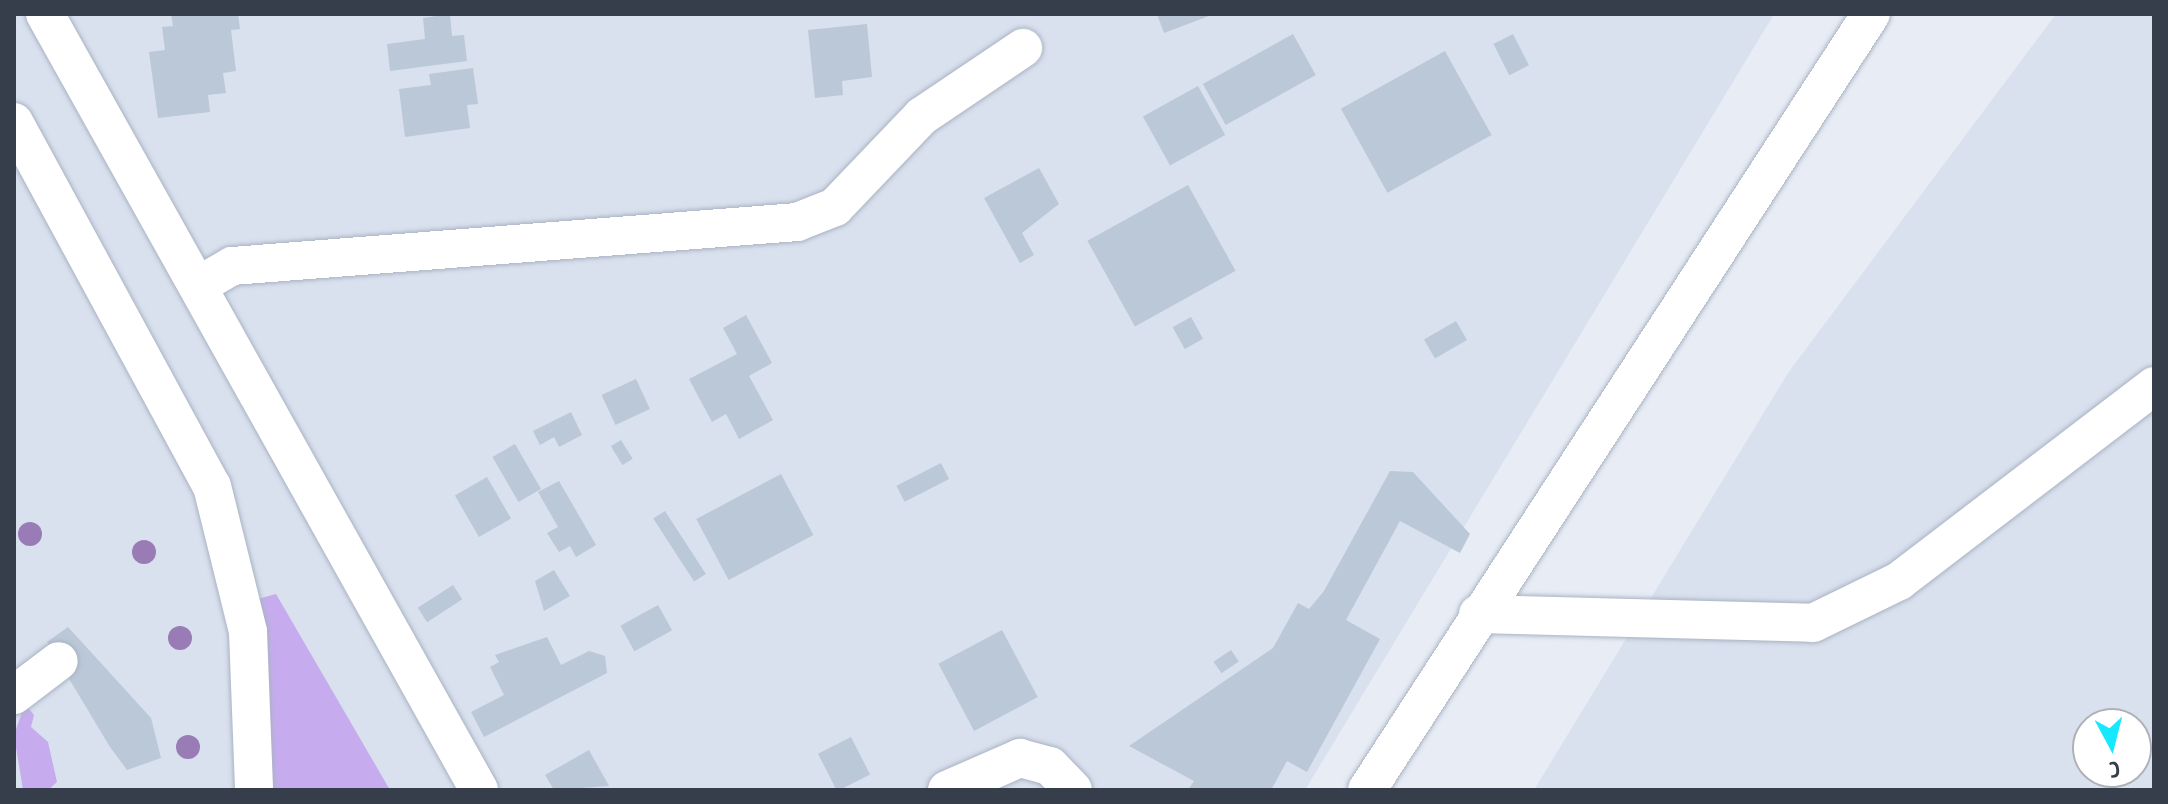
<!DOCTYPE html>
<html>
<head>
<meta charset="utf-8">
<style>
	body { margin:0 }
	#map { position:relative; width:2168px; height:804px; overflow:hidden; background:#e7ecf5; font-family:"PT Sans Narrow",sans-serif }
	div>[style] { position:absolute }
	.residential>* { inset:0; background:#d9e0ee }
	.green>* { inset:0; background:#c6acee }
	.building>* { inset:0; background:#bbc8d8; transform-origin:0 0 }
	.roads { filter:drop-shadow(0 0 2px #a9b3c2) drop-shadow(0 0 2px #a9b3c2) }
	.minor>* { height:38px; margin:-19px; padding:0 19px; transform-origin:19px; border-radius:19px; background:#fff }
	.trees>* { width:24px; height:24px; margin:-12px; border-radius:50%; background:#997cb6 }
	span { translate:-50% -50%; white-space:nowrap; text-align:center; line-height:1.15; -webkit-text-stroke:6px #fff; paint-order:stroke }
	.frame { position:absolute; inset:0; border:16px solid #353e4a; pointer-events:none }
	.north { position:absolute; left:2072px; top:708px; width:80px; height:80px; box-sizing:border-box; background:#fff; border:2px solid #aeb2b7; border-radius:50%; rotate:173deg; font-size:22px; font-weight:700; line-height:32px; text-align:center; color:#353e4a }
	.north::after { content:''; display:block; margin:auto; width:28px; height:36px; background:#15e8ff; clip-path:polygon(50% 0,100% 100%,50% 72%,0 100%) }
</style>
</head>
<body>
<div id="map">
	<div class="residential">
		<i style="clip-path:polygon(14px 14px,1774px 14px,1305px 790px,14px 790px)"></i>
		<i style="clip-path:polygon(evenodd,2056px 14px,2154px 14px,2154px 790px,1534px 790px,1788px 373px,2056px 14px,2088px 724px,2136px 724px,2136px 772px,2088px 772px,2088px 724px)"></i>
	</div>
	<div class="green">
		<i style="clip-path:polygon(276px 594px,390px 790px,267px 790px,254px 600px)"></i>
		<i style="clip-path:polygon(25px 704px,34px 715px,31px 727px,48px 742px,57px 782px,48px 790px,23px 790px,14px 735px)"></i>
	</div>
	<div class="building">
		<i style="clip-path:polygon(171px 14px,238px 14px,240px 29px,231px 30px,236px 71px,223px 73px,226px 93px,208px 95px,210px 112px,158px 118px,149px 52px,165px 50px,162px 27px,173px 26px)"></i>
		<i style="clip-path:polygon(450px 14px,452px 36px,464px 35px,467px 61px,390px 71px,387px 44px,425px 39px,423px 18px)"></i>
		<i style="clip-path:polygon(1157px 14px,1214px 14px,1164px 33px)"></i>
		<i style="clip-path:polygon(867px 24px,872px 77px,842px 81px,843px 95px,815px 98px,808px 30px)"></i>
		<i style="left:1293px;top:34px;width:47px;height:103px;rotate:61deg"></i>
		<i style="left:1513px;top:34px;width:35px;height:22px;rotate:63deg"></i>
		<i style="left:1445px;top:51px;width:96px;height:119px;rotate:61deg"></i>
		<i style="clip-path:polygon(473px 68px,478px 104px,467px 105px,470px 128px,405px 137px,399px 89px,431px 85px,429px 74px)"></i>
		<i style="left:1198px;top:86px;width:56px;height:63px;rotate:61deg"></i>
		<i style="clip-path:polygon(1039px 168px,1059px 204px,1022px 233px,1034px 255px,1020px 263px,984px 198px)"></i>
		<i style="left:1188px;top:185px;width:98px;height:115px;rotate:61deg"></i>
		<i style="clip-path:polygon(746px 315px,772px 363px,749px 376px,773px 420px,739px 439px,726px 414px,712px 422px,689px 379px,737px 354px,723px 328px)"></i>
		<i style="left:1191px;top:317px;width:25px;height:21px;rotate:61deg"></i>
		<i style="left:1456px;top:321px;width:22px;height:37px;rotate:60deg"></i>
		<i style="left:636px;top:379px;width:33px;height:38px;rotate:65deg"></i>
		<i style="clip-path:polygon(571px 412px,582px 435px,559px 447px,554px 437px,540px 445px,533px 431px)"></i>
		<i style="left:621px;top:440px;width:22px;height:12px;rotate:58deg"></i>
		<i style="left:515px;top:444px;width:52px;height:26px;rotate:60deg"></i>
		<i style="left:941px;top:463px;width:18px;height:50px;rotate:63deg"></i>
		<i style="clip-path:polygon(1390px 471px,1413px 472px,1470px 534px,1460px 553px,1400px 521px,1346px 620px,1380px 639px,1307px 772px,1287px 761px,1271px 790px,1188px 790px,1194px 781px,1129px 746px,1273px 648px,1298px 603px,1309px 609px,1324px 591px)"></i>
		<i style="left:781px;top:474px;width:69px;height:96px;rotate:62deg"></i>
		<i style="left:487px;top:477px;width:48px;height:37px;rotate:60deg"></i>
		<i style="clip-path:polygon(559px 481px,596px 545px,576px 557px,570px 546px,559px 552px,547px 533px,558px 527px,538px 492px)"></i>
		<i style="left:665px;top:511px;width:75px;height:14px;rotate:57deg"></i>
		<i style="clip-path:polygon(554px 570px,570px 596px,544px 611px,535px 581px)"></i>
		<i style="left:453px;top:585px;width:17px;height:42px;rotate:57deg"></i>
		<i style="left:658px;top:605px;width:29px;height:43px;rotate:61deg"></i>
		<i style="clip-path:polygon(68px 627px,151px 718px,161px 758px,127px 770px,110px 747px,47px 642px)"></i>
		<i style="left:1002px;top:630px;width:76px;height:72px;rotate:62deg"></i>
		<i style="clip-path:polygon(547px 637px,561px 665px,589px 651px,605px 656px,607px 673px,484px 737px,471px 712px,504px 695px,490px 667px,499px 662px,495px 655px)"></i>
		<i style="left:1231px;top:650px;width:14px;height:21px;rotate:56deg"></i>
		<i style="left:851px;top:737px;width:42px;height:37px;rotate:63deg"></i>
		<i style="clip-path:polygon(589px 750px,609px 786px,554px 790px,545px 775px)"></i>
	</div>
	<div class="roads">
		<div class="minor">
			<i style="left:45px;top:14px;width:889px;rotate:60.78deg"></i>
			<i style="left:14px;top:122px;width:414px;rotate:61.5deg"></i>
			<i style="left:212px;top:486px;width:150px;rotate:76.1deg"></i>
			<i style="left:248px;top:632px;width:158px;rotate:87.8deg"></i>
			<i style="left:201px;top:284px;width:36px;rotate:-30deg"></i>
			<i style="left:232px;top:266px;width:567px;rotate:-4.45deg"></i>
			<i style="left:797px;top:222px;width:41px;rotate:-21.5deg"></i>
			<i style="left:835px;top:207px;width:126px;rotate:-46.3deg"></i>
			<i style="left:922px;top:116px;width:122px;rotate:-34deg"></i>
			<i style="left:1478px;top:614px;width:335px;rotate:1.5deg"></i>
			<i style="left:1813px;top:623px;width:96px;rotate:-26deg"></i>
			<i style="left:1899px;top:581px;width:321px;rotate:-37.4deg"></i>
			<i style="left:14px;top:695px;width:56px;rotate:-37.1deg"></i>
			<i style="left:947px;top:790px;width:80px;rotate:-23.7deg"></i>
			<i style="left:1020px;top:758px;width:31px;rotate:15deg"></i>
			<i style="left:1050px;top:766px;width:33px;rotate:46deg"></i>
			<i style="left:1367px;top:790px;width:925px;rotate:-57deg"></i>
		</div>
	</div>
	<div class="trees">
		<i style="left:30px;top:534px"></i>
		<i style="left:144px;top:552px"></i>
		<i style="left:180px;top:638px"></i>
		<i style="left:188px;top:747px"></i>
	</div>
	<div class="frame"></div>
	<div class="north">С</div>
</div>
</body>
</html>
